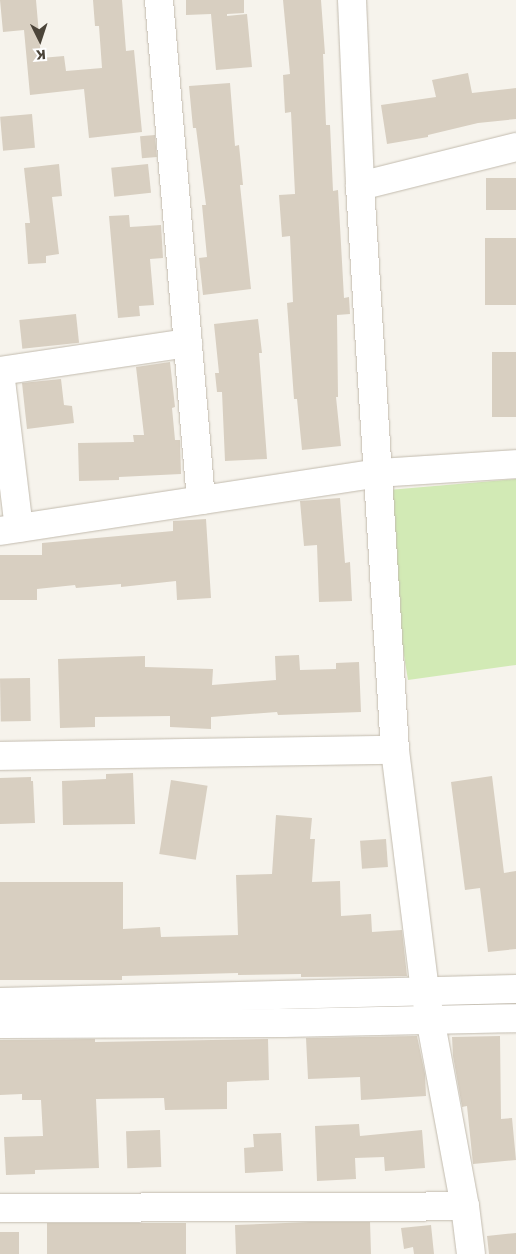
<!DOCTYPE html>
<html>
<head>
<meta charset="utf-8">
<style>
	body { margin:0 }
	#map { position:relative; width:516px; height:1254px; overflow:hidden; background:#f6f3ec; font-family:"Work Sans",sans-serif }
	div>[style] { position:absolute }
	.green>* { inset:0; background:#d2eab5 }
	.building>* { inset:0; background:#d8cfc1; transform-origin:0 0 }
	.roads { filter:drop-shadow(0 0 1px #c2bbae) drop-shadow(0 0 1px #c2bbae) }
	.minor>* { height:28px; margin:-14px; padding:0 14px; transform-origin:14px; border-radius:14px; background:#fff }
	span { translate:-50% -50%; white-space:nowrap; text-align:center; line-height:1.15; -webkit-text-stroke:4px #fff; paint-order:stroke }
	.north { position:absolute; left:15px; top:15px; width:50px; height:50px; -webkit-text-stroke:4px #fff; paint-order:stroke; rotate:176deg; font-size:14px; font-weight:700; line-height:20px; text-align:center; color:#4b4439 }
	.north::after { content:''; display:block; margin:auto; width:18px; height:22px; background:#4b4439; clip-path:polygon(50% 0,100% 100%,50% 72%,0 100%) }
</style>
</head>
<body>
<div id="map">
	<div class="green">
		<i style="clip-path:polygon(516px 479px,516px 665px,408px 680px,377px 491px)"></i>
	</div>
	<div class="building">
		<i style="clip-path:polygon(0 0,36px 0,41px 58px,64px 56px,66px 71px,102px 68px,99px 26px,95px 26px,93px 0,122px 0,126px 51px,134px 50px,142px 132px,89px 138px,84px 89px,30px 95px,24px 30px,3px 32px)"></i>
		<i style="clip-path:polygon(186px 0,244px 0,244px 13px,227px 14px,227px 16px,247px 14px,252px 67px,216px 70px,211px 14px,186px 15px)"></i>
		<i style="clip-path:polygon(283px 0,321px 0,325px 54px,323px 54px,326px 125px,330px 125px,333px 191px,338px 190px,344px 298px,349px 297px,350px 314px,337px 315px,338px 397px,336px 397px,341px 446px,302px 450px,297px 399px,294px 399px,287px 303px,293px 302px,290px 236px,282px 237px,279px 195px,295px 194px,291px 112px,285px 113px,283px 75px,290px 74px)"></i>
		<i style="clip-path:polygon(468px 73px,472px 93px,516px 88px,516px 119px,478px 123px,428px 135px,428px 137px,387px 144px,381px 105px,436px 97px,432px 80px)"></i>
		<i style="clip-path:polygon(230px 83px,235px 146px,239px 145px,243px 185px,240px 185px,251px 289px,203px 295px,199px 258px,207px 257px,202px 205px,206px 205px,196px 128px,193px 128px,189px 86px)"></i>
		<i style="left:32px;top:114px;width:34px;height:32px;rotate:85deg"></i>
		<i style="left:155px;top:135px;width:22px;height:15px;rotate:85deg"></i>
		<i style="clip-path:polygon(59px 164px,62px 196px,52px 197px,59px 254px,46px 256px,46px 263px,28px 264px,25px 223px,30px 223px,24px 168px)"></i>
		<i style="left:148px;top:164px;width:29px;height:37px;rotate:84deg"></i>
		<i style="left:516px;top:178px;width:32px;height:30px;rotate:90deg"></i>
		<i style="clip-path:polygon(129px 215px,130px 227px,161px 225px,163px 258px,150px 259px,154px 305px,139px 306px,140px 316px,118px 318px,109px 216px)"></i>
		<i style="left:516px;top:238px;width:67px;height:31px;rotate:90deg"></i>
		<i style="left:76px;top:314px;width:29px;height:57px;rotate:84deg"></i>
		<i style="clip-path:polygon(258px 319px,262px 353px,259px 353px,267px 459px,225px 461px,222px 392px,217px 392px,215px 373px,219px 373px,214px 324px)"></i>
		<i style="left:516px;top:352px;width:65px;height:24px;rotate:90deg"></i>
		<i style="clip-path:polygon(170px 362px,175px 407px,172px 408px,175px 440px,180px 440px,181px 474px,119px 477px,119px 480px,79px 481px,78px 443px,134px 442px,133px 435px,144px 435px,136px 367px)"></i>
		<i style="clip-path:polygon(61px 379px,64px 405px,72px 406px,74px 423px,27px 429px,22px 383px)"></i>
		<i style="clip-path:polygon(340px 498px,345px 563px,350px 562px,352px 601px,319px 602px,317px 545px,304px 546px,300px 501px)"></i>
		<i style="clip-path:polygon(206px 519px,211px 598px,177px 600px,176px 581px,121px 587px,121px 584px,76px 588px,75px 585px,37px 589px,37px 600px,0 600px,0 555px,42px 555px,42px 543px,173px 531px,173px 521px)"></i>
		<i style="clip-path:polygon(299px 655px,300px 670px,336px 669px,336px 663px,359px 662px,361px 712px,278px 715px,277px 712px,211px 717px,211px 729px,170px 727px,170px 716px,95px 717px,95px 727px,60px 728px,58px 659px,145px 656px,145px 667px,213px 669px,212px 685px,276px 680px,275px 656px)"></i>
		<i style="left:30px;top:678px;width:43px;height:30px;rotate:89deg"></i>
		<i style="clip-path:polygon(133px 773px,135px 824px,63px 825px,62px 781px,106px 779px,106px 774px)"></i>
		<i style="clip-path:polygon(492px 776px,504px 873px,516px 871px,516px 949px,488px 952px,480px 888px,465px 890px,451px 782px)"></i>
		<i style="clip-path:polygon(31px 777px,31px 781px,33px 781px,35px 823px,0 824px,0 778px)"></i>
		<i style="left:171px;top:780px;width:37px;height:75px;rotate:9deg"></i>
		<i style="clip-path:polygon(276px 815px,312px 818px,310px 839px,315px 839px,312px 882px,340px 881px,341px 916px,371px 914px,372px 932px,402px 930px,407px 976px,301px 977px,301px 974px,238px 975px,238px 973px,122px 976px,122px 980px,0 980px,0 882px,123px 882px,123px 929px,160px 927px,161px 937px,238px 935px,236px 875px,272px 874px)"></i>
		<i style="left:386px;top:839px;width:28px;height:26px;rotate:86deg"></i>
		<i style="clip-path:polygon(417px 1036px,425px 1074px,426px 1096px,361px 1100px,360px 1077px,308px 1079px,306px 1038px)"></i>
		<i style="clip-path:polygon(500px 1036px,501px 1119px,512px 1118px,516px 1160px,473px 1164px,467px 1106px,462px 1107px,453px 1056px,452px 1037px)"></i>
		<i style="clip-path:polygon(95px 1039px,95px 1042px,268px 1039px,269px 1080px,227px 1082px,227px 1109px,165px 1110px,164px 1098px,96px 1099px,99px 1168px,35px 1170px,35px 1174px,6px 1175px,4px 1137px,43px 1136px,41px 1100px,22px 1100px,22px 1094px,0 1095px,0 1040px)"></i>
		<i style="clip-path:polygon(359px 1124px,360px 1136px,422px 1130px,425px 1168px,385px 1171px,384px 1157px,355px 1158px,356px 1179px,317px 1181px,315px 1126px)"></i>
		<i style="left:160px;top:1130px;width:37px;height:34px;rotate:88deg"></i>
		<i style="clip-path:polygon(281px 1133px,283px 1171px,245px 1173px,244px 1148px,254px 1147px,253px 1134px)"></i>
		<i style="clip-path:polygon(310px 1222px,370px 1222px,371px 1254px,236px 1254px,235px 1225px)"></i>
		<i style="left:47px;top:1223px;width:139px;height:31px"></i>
		<i style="clip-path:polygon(431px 1225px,434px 1254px,414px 1254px,413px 1247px,404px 1249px,401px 1228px)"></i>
		<i style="left:0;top:1232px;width:19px;height:22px"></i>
		<i style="clip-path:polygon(516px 1233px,516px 1254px,489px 1254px,487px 1236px)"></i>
	</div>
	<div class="roads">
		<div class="minor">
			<i style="left:159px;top:0;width:502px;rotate:85.2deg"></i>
			<i style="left:352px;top:0;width:186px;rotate:87.5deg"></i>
			<i style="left:360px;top:186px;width:565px;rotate:86.45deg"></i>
			<i style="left:395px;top:750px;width:243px;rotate:82.9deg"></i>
			<i style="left:425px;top:991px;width:219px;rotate:79.5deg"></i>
			<i style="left:465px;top:1206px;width:48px;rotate:82.9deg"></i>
			<i style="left:360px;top:186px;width:161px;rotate:-14deg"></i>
			<i style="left:0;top:371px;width:190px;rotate:-8.5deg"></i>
			<i style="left:0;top:372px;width:157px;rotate:83.1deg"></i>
			<i style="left:0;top:531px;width:382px;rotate:-8.7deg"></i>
			<i style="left:378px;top:473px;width:138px;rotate:-3.7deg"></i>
			<i style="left:0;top:756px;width:395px;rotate:-0.9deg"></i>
			<i style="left:0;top:1002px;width:516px;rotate:-1.44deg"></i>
			<i style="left:0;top:1024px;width:284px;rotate:-0.2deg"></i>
			<i style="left:284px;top:1023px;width:232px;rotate:-1.2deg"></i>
			<i style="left:0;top:1208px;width:465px;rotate:-0.2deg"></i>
		</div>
	</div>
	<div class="north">K</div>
</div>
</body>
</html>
